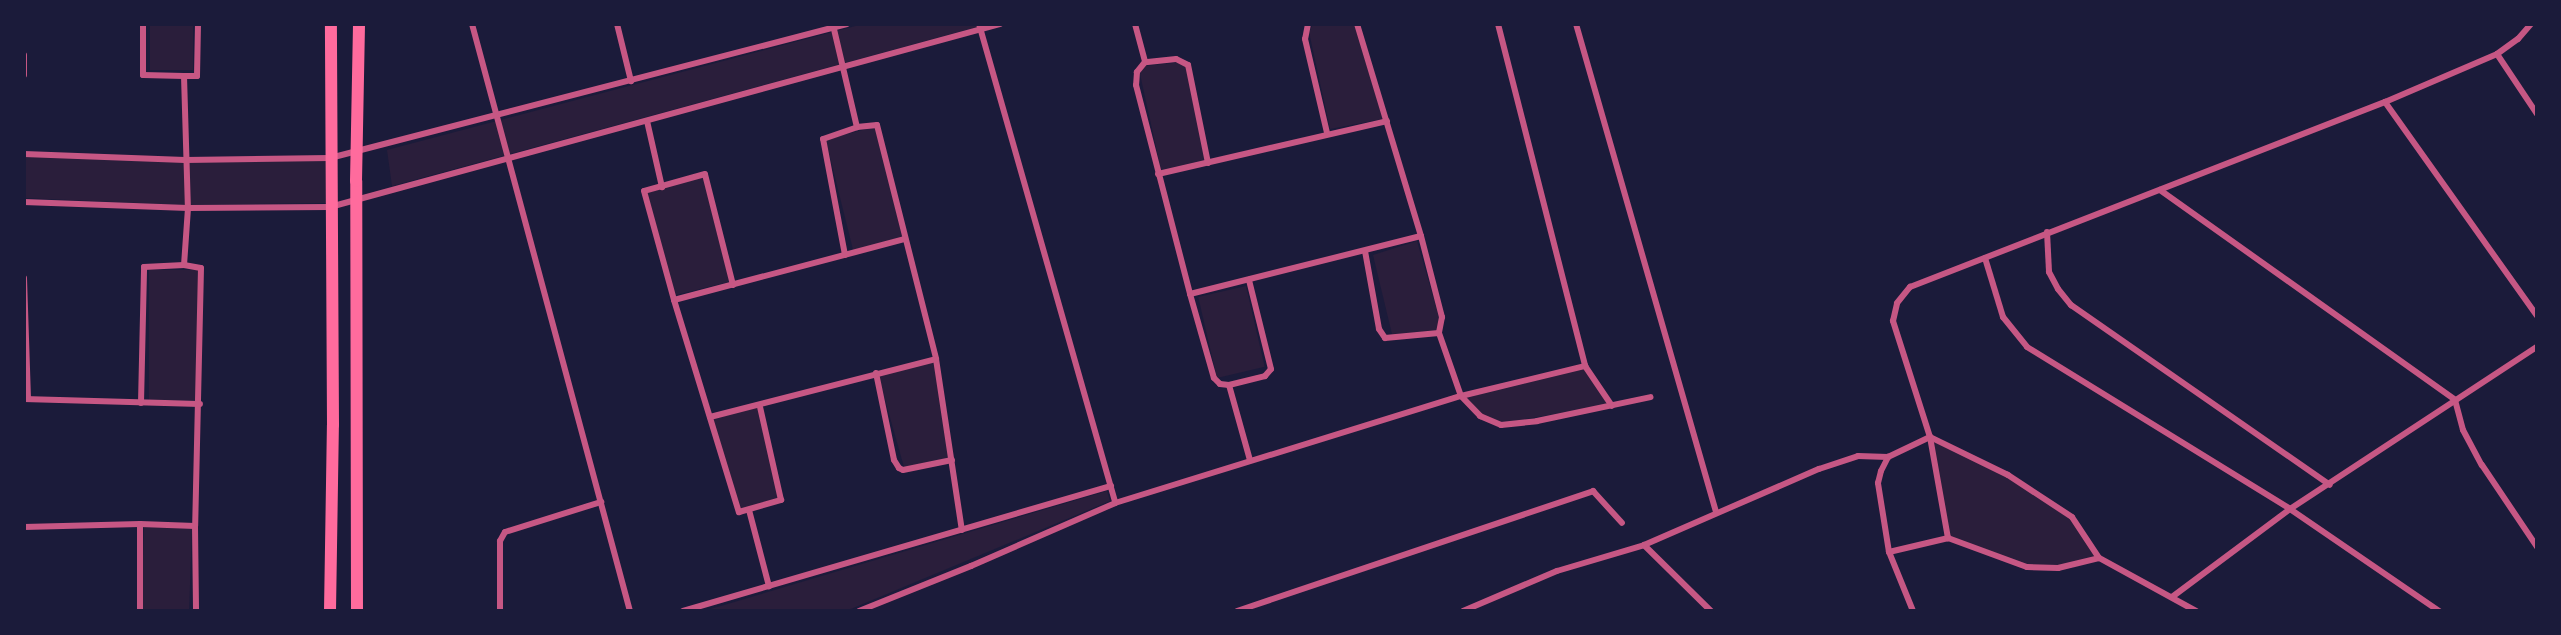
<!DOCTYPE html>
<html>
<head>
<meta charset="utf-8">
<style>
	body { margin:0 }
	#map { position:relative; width:2561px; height:635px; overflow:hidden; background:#1b1b3a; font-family:Mulish,sans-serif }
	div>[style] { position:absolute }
	.green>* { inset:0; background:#2a1e3b; transform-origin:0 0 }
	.minor>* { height:6px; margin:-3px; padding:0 3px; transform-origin:3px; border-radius:3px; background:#c65784 }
	.secondary>* { height:12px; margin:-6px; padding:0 6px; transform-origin:6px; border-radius:6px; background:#ff6b9d }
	span { translate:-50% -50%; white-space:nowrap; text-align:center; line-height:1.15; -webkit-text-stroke:4.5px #1b1b3a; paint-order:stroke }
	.frame { position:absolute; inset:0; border:26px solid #1b1b3a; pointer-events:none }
</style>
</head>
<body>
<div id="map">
	<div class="green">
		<i style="left:150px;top:24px;width:43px;height:46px"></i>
		<i style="clip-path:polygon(863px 24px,988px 24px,392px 186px,387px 150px)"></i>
		<i style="clip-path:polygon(1313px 24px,1354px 24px,1383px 119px,1330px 129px,1309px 32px)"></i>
		<i style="clip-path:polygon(1182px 62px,1187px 66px,1205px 160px,1161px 170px,1140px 74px,1144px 66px)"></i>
		<i style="left:875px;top:127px;width:114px;height:51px;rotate:76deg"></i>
		<i style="clip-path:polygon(24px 156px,327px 161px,327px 203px,183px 205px,24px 198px)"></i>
		<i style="left:703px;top:176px;width:109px;height:59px;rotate:76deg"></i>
		<i style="clip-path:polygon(1417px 241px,1439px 317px,1437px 331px,1392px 334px,1373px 255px)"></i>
		<i style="left:198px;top:270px;width:130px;height:49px;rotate:90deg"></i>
		<i style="left:1246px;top:286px;width:83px;height:49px;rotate:77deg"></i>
		<i style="clip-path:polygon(934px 362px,950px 458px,904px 467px,878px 375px)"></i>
		<i style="clip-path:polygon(1584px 369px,1608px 405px,1502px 423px,1483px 415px,1466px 398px)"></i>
		<i style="clip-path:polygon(759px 407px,781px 499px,740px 511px,711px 418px)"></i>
		<i style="clip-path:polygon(1930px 437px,2021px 483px,2065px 513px,2099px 558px,2058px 568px,2027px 567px,1948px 538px)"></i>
		<i style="clip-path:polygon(1107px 491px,1110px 501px,846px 611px,704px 611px)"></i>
		<i style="left:144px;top:527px;width:48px;height:84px;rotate:2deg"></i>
	</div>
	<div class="minor">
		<i style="left:143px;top:24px;width:51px;rotate:90deg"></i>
		<i style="left:143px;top:75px;width:41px;rotate:1.4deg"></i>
		<i style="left:184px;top:76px;width:13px"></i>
		<i style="left:197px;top:76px;width:52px;rotate:-88.9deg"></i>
		<i style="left:472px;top:24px;width:608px;rotate:74.94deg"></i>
		<i style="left:617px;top:24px;width:59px;rotate:76.2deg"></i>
		<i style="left:979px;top:24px;width:498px;rotate:74.1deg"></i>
		<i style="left:1135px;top:24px;width:39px;rotate:75deg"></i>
		<i style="left:1308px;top:24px;width:15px;rotate:101deg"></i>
		<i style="left:1305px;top:39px;width:97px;rotate:76.8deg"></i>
		<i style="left:1357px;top:24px;width:221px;rotate:73.2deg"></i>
		<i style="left:1421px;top:236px;width:84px;rotate:75.5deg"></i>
		<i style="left:1442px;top:317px;width:16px;rotate:101deg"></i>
		<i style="left:1439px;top:333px;width:67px;rotate:70.8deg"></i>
		<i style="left:1461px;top:396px;width:28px;rotate:46deg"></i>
		<i style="left:1480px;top:416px;width:23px;rotate:23deg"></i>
		<i style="left:1501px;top:425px;width:36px;rotate:-6deg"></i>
		<i style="left:1537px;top:421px;width:116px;rotate:-11.9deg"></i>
		<i style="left:1498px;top:24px;width:353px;rotate:75.7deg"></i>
		<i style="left:1585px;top:366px;width:48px;rotate:56deg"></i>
		<i style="left:1576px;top:24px;width:508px;rotate:73.99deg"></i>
		<i style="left:833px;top:25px;width:105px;rotate:76.8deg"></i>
		<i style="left:2497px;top:54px;width:72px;rotate:56.3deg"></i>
		<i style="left:24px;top:55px;width:20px;rotate:90deg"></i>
		<i style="left:184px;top:76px;width:132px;rotate:88.3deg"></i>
		<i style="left:188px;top:208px;width:57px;rotate:94deg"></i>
		<i style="left:2385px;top:102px;width:262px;rotate:54.6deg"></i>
		<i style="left:647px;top:121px;width:68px;rotate:77.2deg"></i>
		<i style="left:24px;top:154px;width:161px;rotate:2.1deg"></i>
		<i style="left:185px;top:160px;width:145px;rotate:-0.8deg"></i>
		<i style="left:330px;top:158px;width:534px;rotate:-14.53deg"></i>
		<i style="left:1208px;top:163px;width:100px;rotate:-101.5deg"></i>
		<i style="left:1188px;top:65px;width:13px;rotate:-153deg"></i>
		<i style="left:1176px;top:59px;width:31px;rotate:174deg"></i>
		<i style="left:1145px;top:62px;width:13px;rotate:129deg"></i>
		<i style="left:1137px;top:72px;width:13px;rotate:94deg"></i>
		<i style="left:1136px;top:85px;width:216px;rotate:75.5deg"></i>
		<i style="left:1190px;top:294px;width:87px;rotate:74.1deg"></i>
		<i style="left:1214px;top:378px;width:8px;rotate:45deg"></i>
		<i style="left:1220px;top:384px;width:9px;rotate:6deg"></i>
		<i style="left:1229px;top:385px;width:37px;rotate:-14deg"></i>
		<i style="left:1265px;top:376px;width:9px;rotate:-49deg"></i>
		<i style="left:1271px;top:369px;width:92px;rotate:-103.9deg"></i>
		<i style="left:1158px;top:174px;width:235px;rotate:-13deg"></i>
		<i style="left:2160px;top:190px;width:362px;rotate:35.4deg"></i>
		<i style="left:2455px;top:400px;width:31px;rotate:75deg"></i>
		<i style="left:2463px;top:430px;width:40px;rotate:62deg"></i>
		<i style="left:2482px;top:465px;width:99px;rotate:56.1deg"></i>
		<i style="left:24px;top:202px;width:164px;rotate:2.1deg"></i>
		<i style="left:188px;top:208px;width:142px;rotate:-0.4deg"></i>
		<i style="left:330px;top:207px;width:695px;rotate:-15.28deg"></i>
		<i style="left:2047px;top:232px;width:40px;rotate:87.1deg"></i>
		<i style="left:2049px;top:272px;width:19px;rotate:62deg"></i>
		<i style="left:2058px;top:289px;width:21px;rotate:51deg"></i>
		<i style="left:2071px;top:305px;width:315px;rotate:34.8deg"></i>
		<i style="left:1365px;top:251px;width:79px;rotate:79.8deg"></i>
		<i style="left:1379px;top:329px;width:11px;rotate:56deg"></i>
		<i style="left:1385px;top:338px;width:54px;rotate:-5.3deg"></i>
		<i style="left:845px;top:255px;width:118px;rotate:-100.7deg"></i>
		<i style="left:823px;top:139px;width:36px;rotate:-19deg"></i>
		<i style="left:857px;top:127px;width:20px;rotate:-6deg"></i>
		<i style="left:877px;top:125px;width:241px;rotate:75.8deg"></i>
		<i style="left:936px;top:359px;width:173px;rotate:81.4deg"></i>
		<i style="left:1985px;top:258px;width:62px;rotate:73deg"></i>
		<i style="left:2003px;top:317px;width:38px;rotate:51deg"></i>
		<i style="left:2027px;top:347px;width:309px;rotate:31.6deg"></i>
		<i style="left:2290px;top:509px;width:181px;rotate:34.4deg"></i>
		<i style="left:24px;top:278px;width:121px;rotate:88.1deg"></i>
		<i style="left:733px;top:285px;width:114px;rotate:-104.2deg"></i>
		<i style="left:705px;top:174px;width:63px;rotate:164.4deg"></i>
		<i style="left:644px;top:191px;width:113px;rotate:74.6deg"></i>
		<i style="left:674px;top:300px;width:222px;rotate:73deg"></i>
		<i style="left:739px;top:512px;width:44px;rotate:-15.9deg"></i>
		<i style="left:781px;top:500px;width:95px;rotate:-102.7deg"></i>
		<i style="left:1190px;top:294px;width:238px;rotate:-14.1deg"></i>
		<i style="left:674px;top:300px;width:239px;rotate:-14.8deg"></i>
		<i style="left:876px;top:373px;width:89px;rotate:78.3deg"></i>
		<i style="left:894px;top:460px;width:9px;rotate:58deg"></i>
		<i style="left:899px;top:468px;width:4px;rotate:27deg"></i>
		<i style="left:903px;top:470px;width:50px;rotate:-11.5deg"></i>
		<i style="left:1229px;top:385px;width:78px;rotate:74.4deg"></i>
		<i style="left:24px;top:399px;width:176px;rotate:1.6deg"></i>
		<i style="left:141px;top:403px;width:136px;rotate:-88.7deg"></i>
		<i style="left:144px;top:267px;width:40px;rotate:-2.9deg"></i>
		<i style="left:184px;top:265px;width:17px;rotate:10deg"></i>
		<i style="left:201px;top:268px;width:258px;rotate:91.3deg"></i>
		<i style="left:195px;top:526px;width:85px;rotate:89.3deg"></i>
		<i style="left:710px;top:417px;width:233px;rotate:-14.4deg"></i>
		<i style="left:749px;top:510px;width:79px;rotate:75.3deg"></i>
		<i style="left:140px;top:524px;width:87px;rotate:90deg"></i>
		<i style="left:24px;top:527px;width:116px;rotate:-1.5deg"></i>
		<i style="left:140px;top:524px;width:55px;rotate:2.1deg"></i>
		<i style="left:1644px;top:545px;width:94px;rotate:44.6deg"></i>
		<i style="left:1889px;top:552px;width:61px;rotate:-13.3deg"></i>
		<i style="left:1948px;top:538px;width:84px;rotate:20.2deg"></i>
		<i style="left:2027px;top:567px;width:31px;rotate:2deg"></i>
		<i style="left:2058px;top:568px;width:42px;rotate:-13.7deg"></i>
		<i style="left:2172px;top:597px;width:147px;rotate:-36.7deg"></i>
		<i style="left:2290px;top:509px;width:295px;rotate:-33.3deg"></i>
		<i style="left:500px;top:611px;width:70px;rotate:-90deg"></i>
		<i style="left:500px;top:541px;width:10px;rotate:-61deg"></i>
		<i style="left:505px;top:532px;width:101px;rotate:-17.4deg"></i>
		<i style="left:683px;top:611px;width:446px;rotate:-16.3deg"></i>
		<i style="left:859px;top:611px;width:121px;rotate:-21.9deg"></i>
		<i style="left:971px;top:566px;width:157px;rotate:-23.6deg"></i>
		<i style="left:1115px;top:503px;width:362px;rotate:-17.2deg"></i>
		<i style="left:1461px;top:396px;width:128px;rotate:-13.6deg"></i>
		<i style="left:1237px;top:611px;width:376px;rotate:-18.6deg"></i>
		<i style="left:1593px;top:491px;width:43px;rotate:47.8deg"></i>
		<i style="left:1463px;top:611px;width:102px;rotate:-23.1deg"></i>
		<i style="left:1557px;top:571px;width:91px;rotate:-16.6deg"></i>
		<i style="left:1644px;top:545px;width:191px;rotate:-23.5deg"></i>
		<i style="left:1819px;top:469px;width:41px;rotate:-18.4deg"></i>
		<i style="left:1858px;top:456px;width:30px;rotate:2deg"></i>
		<i style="left:1913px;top:611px;width:64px;rotate:-112.1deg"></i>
		<i style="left:1889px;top:552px;width:70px;rotate:-99.1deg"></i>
		<i style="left:1878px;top:483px;width:12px;rotate:-76deg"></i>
		<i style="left:1881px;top:471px;width:16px;rotate:-63deg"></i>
		<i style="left:1888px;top:457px;width:47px;rotate:-25.5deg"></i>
		<i style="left:1930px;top:437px;width:103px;rotate:79.9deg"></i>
		<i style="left:2196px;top:611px;width:111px;rotate:-151.3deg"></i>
		<i style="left:2099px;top:558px;width:49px;rotate:-123.4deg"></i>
		<i style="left:2072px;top:517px;width:77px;rotate:-146.7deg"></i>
		<i style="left:2008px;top:475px;width:87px;rotate:-154deg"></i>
		<i style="left:1930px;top:437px;width:122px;rotate:-107.7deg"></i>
		<i style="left:1893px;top:321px;width:18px;rotate:-77deg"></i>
		<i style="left:1897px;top:303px;width:21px;rotate:-51deg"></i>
		<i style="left:1910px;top:287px;width:510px;rotate:-21.28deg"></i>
		<i style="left:2385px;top:102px;width:122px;rotate:-23.2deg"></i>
		<i style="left:2497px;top:54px;width:26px;rotate:-36deg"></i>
		<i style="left:2518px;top:39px;width:20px;rotate:-49deg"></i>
	</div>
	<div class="secondary">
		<i style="left:330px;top:611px;width:186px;rotate:-89.1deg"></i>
		<i style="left:333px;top:425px;width:401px;rotate:-90.3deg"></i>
		<i style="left:357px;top:611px;width:430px;rotate:-90.1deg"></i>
		<i style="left:356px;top:181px;width:157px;rotate:-88.9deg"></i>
	</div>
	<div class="frame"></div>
</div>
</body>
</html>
